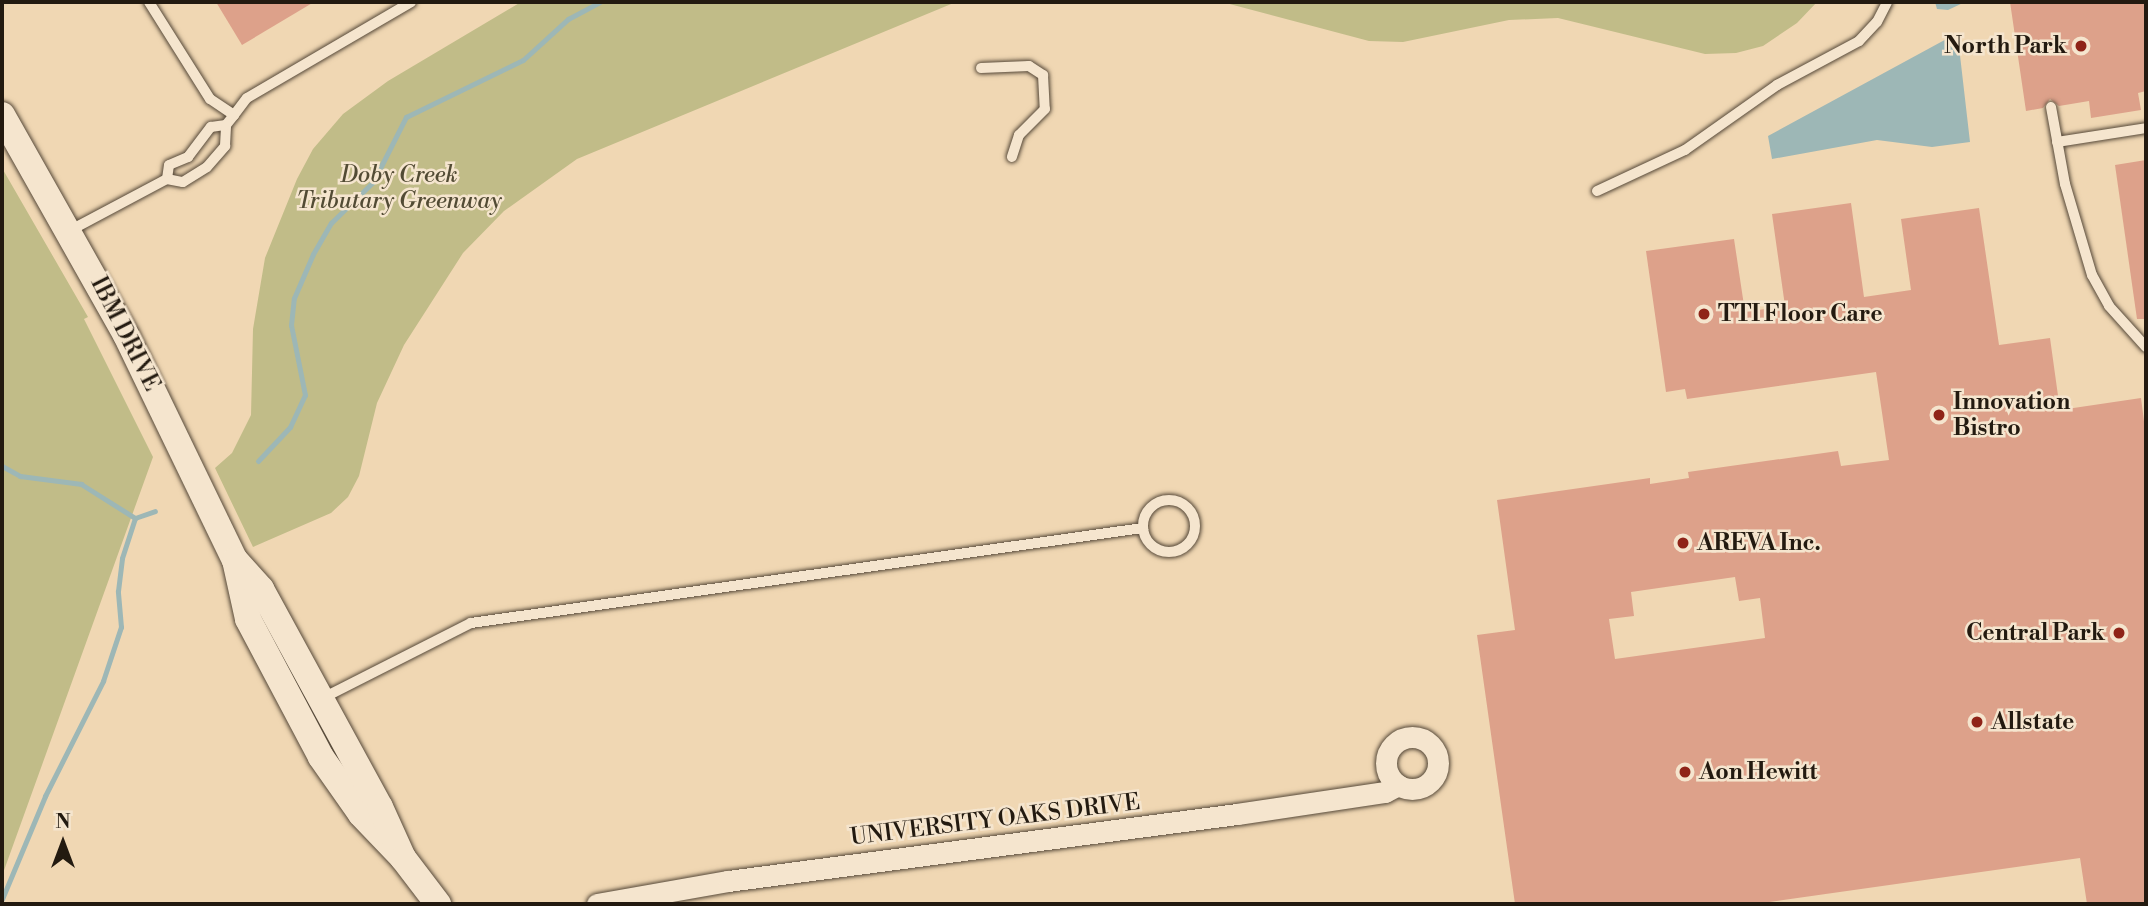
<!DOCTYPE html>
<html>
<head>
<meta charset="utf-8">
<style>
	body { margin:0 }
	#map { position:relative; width:2148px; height:906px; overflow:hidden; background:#f0d7b3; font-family:"Libre Bodoni",serif }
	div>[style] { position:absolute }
	.green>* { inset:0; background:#c1bc88 }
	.water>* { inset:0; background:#9db7b6 }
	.stream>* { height:5px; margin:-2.5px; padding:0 2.5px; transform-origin:2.5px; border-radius:2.5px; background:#9db7b6 }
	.building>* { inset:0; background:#dda18a }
	.roads { filter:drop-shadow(0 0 2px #564939) drop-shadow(0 0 2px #564939) }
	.service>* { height:10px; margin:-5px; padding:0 5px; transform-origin:5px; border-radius:5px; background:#f5e5ce }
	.service>.ring { margin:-5px; padding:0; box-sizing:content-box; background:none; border:10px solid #f5e5ce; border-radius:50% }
	.minor>* { height:21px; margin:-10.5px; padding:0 10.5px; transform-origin:10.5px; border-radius:10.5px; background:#f5e5ce }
	.minor>.ring { margin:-10.5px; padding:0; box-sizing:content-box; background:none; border:21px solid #f5e5ce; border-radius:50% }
	.tertiary>* { height:26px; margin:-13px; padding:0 13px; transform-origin:13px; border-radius:13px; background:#f5e5ce }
	.dots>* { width:19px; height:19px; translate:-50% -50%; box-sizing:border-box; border:4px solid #f5e5ce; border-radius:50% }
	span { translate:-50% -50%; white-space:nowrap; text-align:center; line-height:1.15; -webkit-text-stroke:5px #f5e5ce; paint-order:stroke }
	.poi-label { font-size:23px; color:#231a10; font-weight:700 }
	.right { translate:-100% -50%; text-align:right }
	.left { translate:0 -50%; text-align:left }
	.park-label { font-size:23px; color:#524b34; font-style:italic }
	.street-label { font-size:23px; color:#231a10 }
	.frame { position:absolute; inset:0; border:4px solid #231a10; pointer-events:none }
	.north { position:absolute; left:28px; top:808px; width:70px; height:70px; -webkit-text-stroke:5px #f5e5ce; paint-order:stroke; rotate:0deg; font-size:19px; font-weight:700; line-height:28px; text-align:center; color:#231a10 }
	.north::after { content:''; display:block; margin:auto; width:24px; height:32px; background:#231a10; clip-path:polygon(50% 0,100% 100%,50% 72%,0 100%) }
</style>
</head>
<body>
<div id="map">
	<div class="green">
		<i style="clip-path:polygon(521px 2px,956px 2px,577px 159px,504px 211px,463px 253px,404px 345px,377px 403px,359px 476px,348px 497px,331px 513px,253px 547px,215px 468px,232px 453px,251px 415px,253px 329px,265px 258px,297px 179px,313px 149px,343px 114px,388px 81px)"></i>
		<i style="clip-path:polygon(1222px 2px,1817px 2px,1797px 23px,1763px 46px,1736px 53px,1705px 54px,1558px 18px,1509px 20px,1403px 42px,1369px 41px)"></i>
		<i style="clip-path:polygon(2px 168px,88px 317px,84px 319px,153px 457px,2px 876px)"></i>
	</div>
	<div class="water">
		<i style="clip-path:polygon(1935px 2px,1965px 2px,1948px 10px,1937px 9px)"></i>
		<i style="clip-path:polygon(1952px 36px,1958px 38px,1970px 142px,1932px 147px,1877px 140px,1772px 159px,1768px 136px)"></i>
	</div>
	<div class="stream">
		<i style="left:258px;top:461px;width:47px;rotate:-46.7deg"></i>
		<i style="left:290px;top:427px;width:35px;rotate:-65deg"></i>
		<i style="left:305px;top:395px;width:71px;rotate:-101.3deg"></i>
		<i style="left:291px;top:325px;width:27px;rotate:-84deg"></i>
		<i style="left:294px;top:298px;width:48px;rotate:-66.6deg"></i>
		<i style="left:313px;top:254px;width:36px;rotate:-60deg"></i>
		<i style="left:331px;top:223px;width:59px;rotate:-44.3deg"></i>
		<i style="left:373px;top:182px;width:73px;rotate:-63.1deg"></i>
		<i style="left:406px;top:117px;width:130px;rotate:-26deg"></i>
		<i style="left:523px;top:60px;width:61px;rotate:-42.3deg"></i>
		<i style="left:568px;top:19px;width:36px;rotate:-28deg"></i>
		<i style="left:2px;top:466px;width:21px;rotate:29deg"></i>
		<i style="left:20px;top:476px;width:62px;rotate:7.5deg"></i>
		<i style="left:81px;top:484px;width:64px;rotate:32.2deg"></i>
		<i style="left:2px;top:899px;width:112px;rotate:-67.3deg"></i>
		<i style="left:45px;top:796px;width:129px;rotate:-63.2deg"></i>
		<i style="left:103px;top:681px;width:57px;rotate:-71.6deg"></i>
		<i style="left:121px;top:627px;width:36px;rotate:-95deg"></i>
		<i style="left:118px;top:591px;width:33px;rotate:-83deg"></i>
		<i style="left:122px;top:558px;width:42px;rotate:-72deg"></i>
		<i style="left:135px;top:518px;width:21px;rotate:-19deg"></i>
	</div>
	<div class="building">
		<i style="clip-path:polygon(216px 2px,314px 2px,242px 45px)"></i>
		<i style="clip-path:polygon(2010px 2px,2146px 2px,2146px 91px,2138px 93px,2141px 110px,2091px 118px,2089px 101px,2059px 106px,2050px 99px,2043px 108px,2026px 111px)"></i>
		<i style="clip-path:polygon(2146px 160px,2146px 319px,2137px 319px,2115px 165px)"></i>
		<i style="clip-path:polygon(evenodd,1851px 203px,1864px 297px,1911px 290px,1901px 219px,1979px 208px,1999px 345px,2050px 338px,2060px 410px,2141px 398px,2146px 437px,2146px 904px,2087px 904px,2080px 858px,1755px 904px,1515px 904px,1477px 635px,1515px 630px,1497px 500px,1650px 478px,1650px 484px,1689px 478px,1688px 472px,1838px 451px,1841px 466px,1889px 460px,1876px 372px,1687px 399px,1685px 389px,1666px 392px,1646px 251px,1734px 239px,1745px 312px,1785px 306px,1772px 214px,1851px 203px,1735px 577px,1739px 601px,1760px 598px,1765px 638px,1615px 659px,1609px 619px,1634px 616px,1631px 592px,1735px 577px)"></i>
	</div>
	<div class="roads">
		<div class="service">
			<i style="left:981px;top:68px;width:48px;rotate:-2.4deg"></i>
			<i style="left:1029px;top:66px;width:17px;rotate:33deg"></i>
			<i style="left:1043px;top:75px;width:34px;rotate:87deg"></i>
			<i style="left:1045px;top:109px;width:37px;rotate:135deg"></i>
			<i style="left:1019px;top:135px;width:23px;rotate:108deg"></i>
			<i style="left:2051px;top:107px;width:78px;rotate:79.7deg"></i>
			<i style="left:2065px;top:184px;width:95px;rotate:73.5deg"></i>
			<i style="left:2092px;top:275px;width:35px;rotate:61deg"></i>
			<i style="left:2109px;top:306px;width:55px;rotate:47.9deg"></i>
			<i style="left:234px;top:115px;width:21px;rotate:-53deg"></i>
			<i style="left:247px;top:98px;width:190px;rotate:-30.3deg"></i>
			<i style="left:2057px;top:142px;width:90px;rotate:-8.9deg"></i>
			<i style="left:167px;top:179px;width:14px;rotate:-82deg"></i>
			<i style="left:169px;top:165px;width:21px;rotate:-23deg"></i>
			<i style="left:188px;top:157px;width:38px;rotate:-53deg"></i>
			<i style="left:211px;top:127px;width:15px;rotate:-8deg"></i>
			<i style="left:1597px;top:191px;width:97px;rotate:-25deg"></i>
			<i style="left:1685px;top:150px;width:113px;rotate:-35.2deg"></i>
			<i style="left:1777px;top:85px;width:93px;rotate:-28.2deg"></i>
			<i style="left:1859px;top:41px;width:26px;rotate:-47deg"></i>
			<i style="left:1877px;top:22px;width:22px;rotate:-63deg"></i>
			<i style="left:69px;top:231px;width:111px;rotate:-28deg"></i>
			<i style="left:167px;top:179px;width:16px;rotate:11deg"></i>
			<i style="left:183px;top:182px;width:28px;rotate:-32deg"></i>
			<i style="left:207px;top:167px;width:28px;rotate:-49deg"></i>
			<i style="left:225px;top:146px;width:21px;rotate:-87deg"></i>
			<i style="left:226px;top:125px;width:13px;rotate:-51deg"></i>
			<i style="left:234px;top:115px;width:29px;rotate:-146deg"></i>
			<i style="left:210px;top:99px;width:115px;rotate:-122.2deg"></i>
			<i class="ring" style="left:1143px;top:500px;width:42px;height:42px"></i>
			<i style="left:321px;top:699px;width:168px;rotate:-26.9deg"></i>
			<i style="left:471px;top:623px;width:679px;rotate:-8.05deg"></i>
		</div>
		<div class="minor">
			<i class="ring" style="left:1386px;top:737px;width:31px;height:31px"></i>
			<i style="left:597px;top:904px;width:133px;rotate:-10deg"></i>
			<i style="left:728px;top:881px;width:513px;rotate:-7.5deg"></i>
			<i style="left:1237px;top:814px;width:150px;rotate:-8.5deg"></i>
			<i style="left:1385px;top:792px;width:15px;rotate:-28deg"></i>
		</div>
		<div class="tertiary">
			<i style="left:2px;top:115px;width:253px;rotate:60.6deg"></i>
			<i style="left:126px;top:335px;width:267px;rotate:64.2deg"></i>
			<i style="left:403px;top:858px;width:61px;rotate:-133.7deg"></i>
			<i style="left:361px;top:814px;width:70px;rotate:-125.1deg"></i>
			<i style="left:321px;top:757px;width:156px;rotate:-117.9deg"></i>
			<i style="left:248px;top:619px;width:60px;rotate:-102.4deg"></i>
			<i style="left:235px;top:560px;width:39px;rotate:48deg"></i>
			<i style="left:261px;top:589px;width:248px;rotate:61.4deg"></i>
			<i style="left:380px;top:807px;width:56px;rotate:65.7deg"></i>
			<i style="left:403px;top:858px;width:58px;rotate:52.7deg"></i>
		</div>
	</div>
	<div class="dots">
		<i style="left:2081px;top:46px;background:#8f2418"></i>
		<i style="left:1704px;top:314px;background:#8f2418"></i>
		<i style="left:1939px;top:415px;background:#8f2418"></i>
		<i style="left:1683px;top:543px;background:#8f2418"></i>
		<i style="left:2119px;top:633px;background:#8f2418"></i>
		<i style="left:1977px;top:722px;background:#8f2418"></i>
		<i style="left:1685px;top:772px;background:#8f2418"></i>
	</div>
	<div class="poi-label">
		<span class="right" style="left:2067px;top:46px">North Park</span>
		<span class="left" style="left:1718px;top:314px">TTI Floor Care</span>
		<span class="left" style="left:1953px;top:415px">Innovation<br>Bistro</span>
		<span class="left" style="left:1697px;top:543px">AREVA Inc.</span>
		<span class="right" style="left:2105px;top:633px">Central Park</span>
		<span class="left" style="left:1991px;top:722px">Allstate</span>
		<span class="left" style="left:1699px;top:772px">Aon Hewitt</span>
	</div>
	<div class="park-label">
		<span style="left:399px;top:188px">Doby Creek<br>Tributary Greenway</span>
	</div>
	<div class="street-label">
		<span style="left:125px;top:334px;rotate:63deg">IBM DRIVE</span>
		<span style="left:995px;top:820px;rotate:-7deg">UNIVERSITY OAKS DRIVE</span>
	</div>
	<div class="frame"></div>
	<div class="north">N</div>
</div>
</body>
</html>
